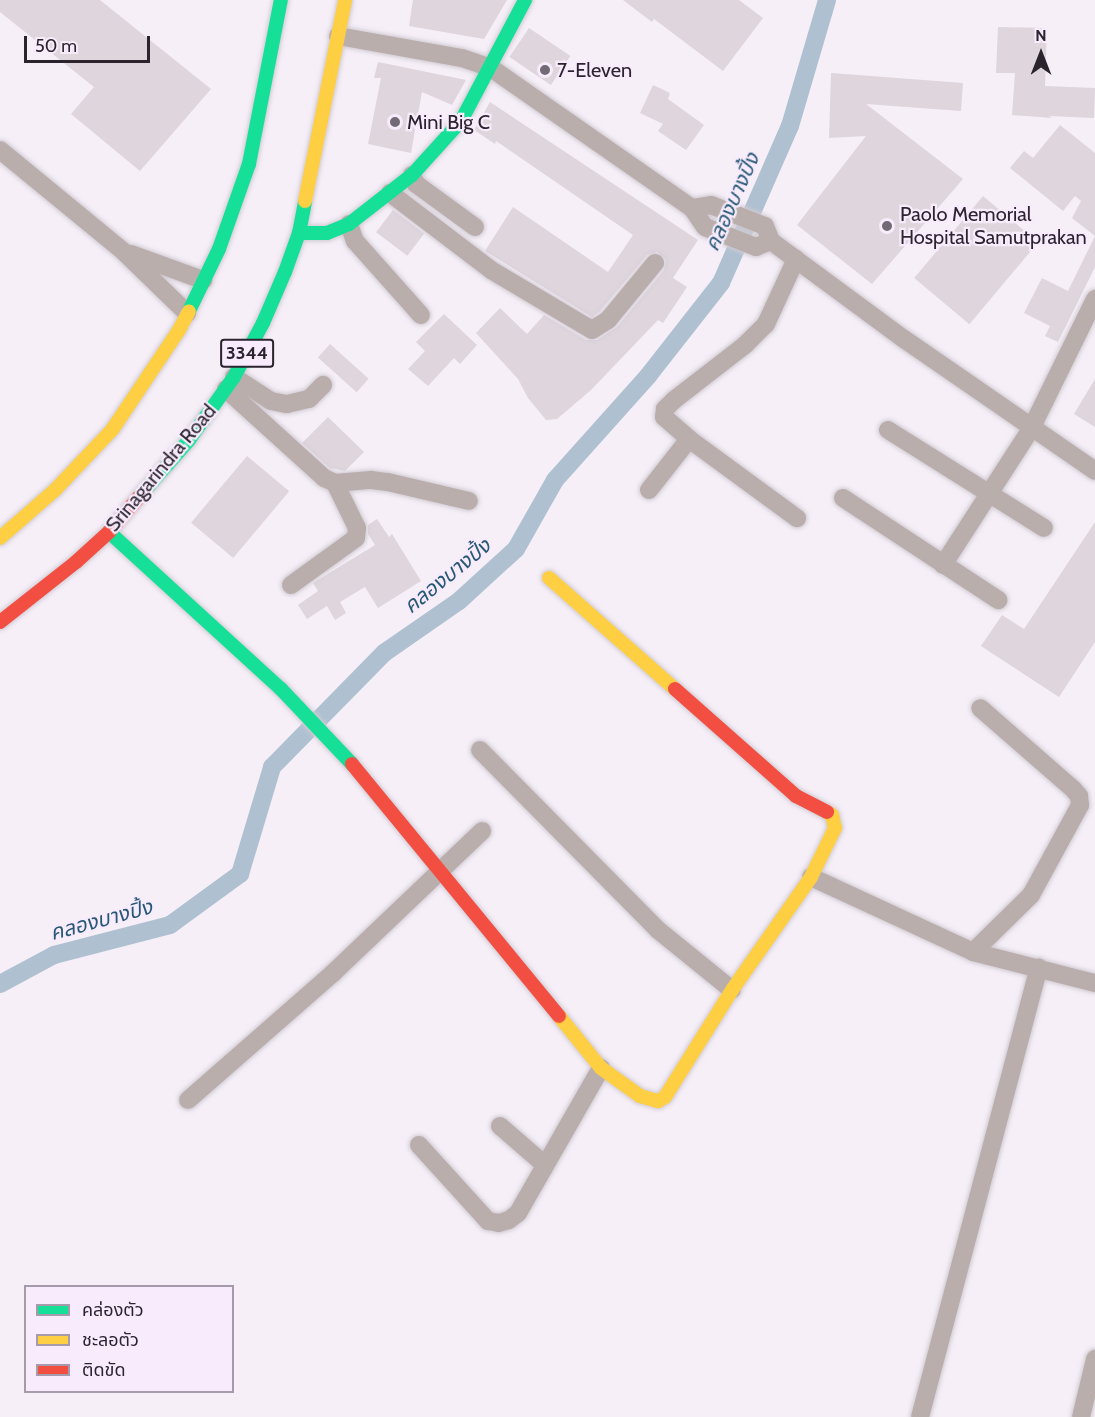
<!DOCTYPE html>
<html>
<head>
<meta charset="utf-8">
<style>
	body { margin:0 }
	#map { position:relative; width:1095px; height:1417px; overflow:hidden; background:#f6eff8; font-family:Cabin,"Noto Sans Thai",sans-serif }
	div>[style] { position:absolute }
	.canal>* { height:18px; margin:-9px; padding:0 9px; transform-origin:9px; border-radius:9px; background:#afc1d1 }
	.building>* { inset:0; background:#ded5dd; transform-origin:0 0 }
	.roads { filter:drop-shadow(0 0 2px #d1cbd3) drop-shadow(0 0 2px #d1cbd3) }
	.street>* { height:18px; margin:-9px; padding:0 9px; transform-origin:9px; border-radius:9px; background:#baaeac }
	.fast>* { height:14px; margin:-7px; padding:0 7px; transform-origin:7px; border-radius:7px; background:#16e098 }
	.slow>* { height:14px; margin:-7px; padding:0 7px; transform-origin:7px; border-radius:7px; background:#ffcf43 }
	.jam>* { height:14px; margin:-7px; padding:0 7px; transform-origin:7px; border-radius:7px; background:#f24e42 }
	.dots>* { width:16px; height:16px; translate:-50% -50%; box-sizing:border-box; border:3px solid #f7ebfc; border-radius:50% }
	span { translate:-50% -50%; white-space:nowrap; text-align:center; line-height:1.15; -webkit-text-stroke:4.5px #f7ebfc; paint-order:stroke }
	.shield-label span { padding:2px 4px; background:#f7ebfc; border:2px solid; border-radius:4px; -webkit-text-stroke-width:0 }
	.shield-label { font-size:18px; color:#2b242e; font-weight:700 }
	.poi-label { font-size:20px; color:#2b242e }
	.left { translate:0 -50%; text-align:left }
	.street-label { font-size:20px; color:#2b242e }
	.water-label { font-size:21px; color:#275976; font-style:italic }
	.legend { position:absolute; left:24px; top:1285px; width:210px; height:108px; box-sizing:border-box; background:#f7ebfc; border:2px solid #a59baa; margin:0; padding:8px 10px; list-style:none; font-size:18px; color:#2b242e }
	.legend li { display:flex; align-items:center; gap:12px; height:30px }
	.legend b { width:30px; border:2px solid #a59baa }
	.north { position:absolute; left:1011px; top:24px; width:60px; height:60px; -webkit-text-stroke:4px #f7ebfc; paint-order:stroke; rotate:0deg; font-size:16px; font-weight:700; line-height:24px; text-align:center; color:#2b242e }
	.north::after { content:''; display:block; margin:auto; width:21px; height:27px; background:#2b242e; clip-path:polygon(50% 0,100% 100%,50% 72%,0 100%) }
	.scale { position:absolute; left:24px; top:36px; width:126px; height:27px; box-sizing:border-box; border:3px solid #2b242e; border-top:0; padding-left:8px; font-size:18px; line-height:21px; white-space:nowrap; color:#2b242e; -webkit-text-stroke:4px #f7ebfc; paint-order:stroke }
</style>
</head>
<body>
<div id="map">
	<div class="canal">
		<i style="left:0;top:984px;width:61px;rotate:-28.2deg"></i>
		<i style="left:54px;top:955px;width:120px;rotate:-14.5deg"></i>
		<i style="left:170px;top:925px;width:87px;rotate:-36.1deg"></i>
		<i style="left:240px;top:874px;width:112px;rotate:-73.3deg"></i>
		<i style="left:272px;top:767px;width:160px;rotate:-45.5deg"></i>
		<i style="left:384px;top:653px;width:91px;rotate:-34.7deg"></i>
		<i style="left:459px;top:601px;width:77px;rotate:-42.4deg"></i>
		<i style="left:516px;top:549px;width:79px;rotate:-60.5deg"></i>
		<i style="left:555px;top:480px;width:140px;rotate:-48.2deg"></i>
		<i style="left:648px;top:376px;width:118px;rotate:-51.9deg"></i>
		<i style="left:721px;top:283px;width:171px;rotate:-66.3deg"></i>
		<i style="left:790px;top:126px;width:131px;rotate:-73.6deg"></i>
	</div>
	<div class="building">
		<i style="clip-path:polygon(0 0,100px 0,211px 89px,140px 171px,71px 114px,94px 87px,0 12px)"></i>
		<i style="clip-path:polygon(413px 0,507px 0,484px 39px,409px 26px)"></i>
		<i style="clip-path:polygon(623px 0,739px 0,763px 18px,723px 71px,654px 19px,652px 22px)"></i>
		<i style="clip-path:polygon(998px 27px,1047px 28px,1045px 86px,1095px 88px,1094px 118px,1049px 116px,1052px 118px,1012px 115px,1015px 73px,996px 73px)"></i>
		<i style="left:529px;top:28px;width:50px;height:35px;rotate:34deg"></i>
		<i style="clip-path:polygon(378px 62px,466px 80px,452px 105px,422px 92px,411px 153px,368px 144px,381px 78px,374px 78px)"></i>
		<i style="clip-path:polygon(831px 73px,963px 83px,961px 111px,866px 104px,963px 179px,872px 284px,797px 225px,866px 136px,829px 138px)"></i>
		<i style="clip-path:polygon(653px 85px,670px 93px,668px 99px,704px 125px,686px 150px,658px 131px,663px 124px,640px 113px)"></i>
		<i style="clip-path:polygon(490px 102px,698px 240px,673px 278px,687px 287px,663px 323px,658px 320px,591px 390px,557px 419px,546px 420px,528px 398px,518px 379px,476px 333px,500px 308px,527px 334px,544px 315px,586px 340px,597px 340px,617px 327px,664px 270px,666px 260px,657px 252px,647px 255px,600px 311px,592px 317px,485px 251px,513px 207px,608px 272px,633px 235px,496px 141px,495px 144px,474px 130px)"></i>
		<i style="clip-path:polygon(1060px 125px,1095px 153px,1095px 267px,1058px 342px,1045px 336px,1050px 326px,1024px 313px,1042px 278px,1068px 291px,1095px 236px,1072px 218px,1081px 201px,1075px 196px,1063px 211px,1010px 168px,1024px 151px,1033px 158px)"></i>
		<i style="left:983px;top:196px;width:72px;height:107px;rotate:40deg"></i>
		<i style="left:393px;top:210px;width:39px;height:28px;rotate:37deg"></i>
		<i style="clip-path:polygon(444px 314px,477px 345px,460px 364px,454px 358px,428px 386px,408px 369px,425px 351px,416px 342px)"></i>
		<i style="left:330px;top:344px;width:52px;height:18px;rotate:42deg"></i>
		<i style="clip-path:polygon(1095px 379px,1095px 427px,1074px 414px)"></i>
		<i style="clip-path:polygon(328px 417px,364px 452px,345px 471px,330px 468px,302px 443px)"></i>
		<i style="left:247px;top:456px;width:55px;height:87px;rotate:40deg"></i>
		<i style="clip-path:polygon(377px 519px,389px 537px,392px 534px,421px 581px,378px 608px,365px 587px,340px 602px,346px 613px,335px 620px,327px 606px,307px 619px,298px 605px,318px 591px,313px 583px,375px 545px,368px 534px,368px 525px)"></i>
		<i style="clip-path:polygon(1095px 522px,1095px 642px,1059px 697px,981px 646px,1002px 615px,1024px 629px)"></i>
	</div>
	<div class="roads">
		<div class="street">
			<i style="left:338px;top:36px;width:126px;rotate:10.1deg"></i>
			<i style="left:462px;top:58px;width:31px;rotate:19deg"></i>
			<i style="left:491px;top:68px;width:245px;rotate:34.9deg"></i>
			<i style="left:692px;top:208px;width:23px;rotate:56deg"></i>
			<i style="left:705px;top:227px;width:55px;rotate:21.4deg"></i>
			<i style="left:756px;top:247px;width:16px;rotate:-22deg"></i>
			<i style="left:0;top:150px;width:161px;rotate:39.4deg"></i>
			<i style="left:124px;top:252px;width:88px;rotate:44.1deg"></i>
			<i style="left:412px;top:175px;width:10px;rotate:66deg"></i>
			<i style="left:416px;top:184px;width:73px;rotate:36.1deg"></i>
			<i style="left:390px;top:193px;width:127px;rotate:37.3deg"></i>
			<i style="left:491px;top:270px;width:117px;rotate:30.7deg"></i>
			<i style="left:592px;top:330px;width:19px;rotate:-32deg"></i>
			<i style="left:608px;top:320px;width:74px;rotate:-50.5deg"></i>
			<i style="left:692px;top:208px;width:19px;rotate:-9deg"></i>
			<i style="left:711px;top:205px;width:58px;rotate:21.3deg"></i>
			<i style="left:765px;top:226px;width:16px;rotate:68deg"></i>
			<i style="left:771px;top:241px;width:165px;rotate:36.4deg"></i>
			<i style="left:904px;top:339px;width:232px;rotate:34.6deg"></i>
			<i style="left:349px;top:224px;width:18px;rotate:71deg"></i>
			<i style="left:355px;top:241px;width:99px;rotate:48.3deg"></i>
			<i style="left:131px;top:254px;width:77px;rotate:19.9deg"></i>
			<i style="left:796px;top:259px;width:72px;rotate:114.8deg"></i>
			<i style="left:766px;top:324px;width:30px;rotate:135deg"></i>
			<i style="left:745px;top:345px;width:90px;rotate:142.2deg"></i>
			<i style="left:674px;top:400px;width:13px;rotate:135deg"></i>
			<i style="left:665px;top:409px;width:8px;rotate:97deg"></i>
			<i style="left:664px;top:417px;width:33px;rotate:41deg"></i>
			<i style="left:689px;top:439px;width:134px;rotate:36.2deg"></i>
			<i style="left:234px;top:377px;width:44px;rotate:33deg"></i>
			<i style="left:271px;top:401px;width:16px;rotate:11deg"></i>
			<i style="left:287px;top:404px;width:23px;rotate:-13deg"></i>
			<i style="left:309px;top:399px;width:20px;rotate:-45deg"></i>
			<i style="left:226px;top:389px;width:132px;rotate:42.2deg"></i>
			<i style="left:324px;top:478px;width:12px;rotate:24deg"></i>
			<i style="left:335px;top:483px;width:36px;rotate:-5deg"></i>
			<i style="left:371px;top:480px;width:17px;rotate:7deg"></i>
			<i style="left:388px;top:482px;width:83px;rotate:13.2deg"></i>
			<i style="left:888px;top:430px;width:184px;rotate:32.1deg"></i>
			<i style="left:649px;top:490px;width:65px;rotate:-51.9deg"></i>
			<i style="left:843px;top:498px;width:186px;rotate:33.3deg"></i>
			<i style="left:943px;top:565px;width:162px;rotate:-57.1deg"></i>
			<i style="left:1031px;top:429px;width:145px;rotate:-63.8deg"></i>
			<i style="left:291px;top:585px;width:80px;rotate:-35.9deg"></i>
			<i style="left:356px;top:538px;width:10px;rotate:-84deg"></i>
			<i style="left:357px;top:528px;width:50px;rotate:-116.1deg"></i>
			<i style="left:480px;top:750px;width:253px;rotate:45.3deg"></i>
			<i style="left:658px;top:930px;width:95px;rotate:39deg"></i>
			<i style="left:811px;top:877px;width:179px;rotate:24.8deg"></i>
			<i style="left:973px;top:952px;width:126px;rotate:14.3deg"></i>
			<i style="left:973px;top:952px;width:81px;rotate:-44.5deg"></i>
			<i style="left:1031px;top:895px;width:102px;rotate:-61.4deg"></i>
			<i style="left:1080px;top:805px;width:9px;rotate:-96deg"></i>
			<i style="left:1079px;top:796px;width:9px;rotate:-131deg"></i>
			<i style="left:1073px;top:789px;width:123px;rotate:-138.9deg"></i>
			<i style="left:188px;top:1100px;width:193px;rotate:-41.2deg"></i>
			<i style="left:333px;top:973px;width:206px;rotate:-43.6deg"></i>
			<i style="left:500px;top:1126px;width:60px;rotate:40.9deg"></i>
			<i style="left:419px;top:1145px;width:103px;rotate:47.8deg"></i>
			<i style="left:488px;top:1221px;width:11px;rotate:10deg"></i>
			<i style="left:499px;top:1223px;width:10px;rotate:-17deg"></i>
			<i style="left:509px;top:1220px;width:11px;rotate:-38deg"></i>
			<i style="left:518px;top:1213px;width:167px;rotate:-60.2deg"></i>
			<i style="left:920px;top:1417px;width:465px;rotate:-75.2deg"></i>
			<i style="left:1081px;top:1417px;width:60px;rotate:-76.4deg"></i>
		</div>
		<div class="fast">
			<i style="left:299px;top:233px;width:28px"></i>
			<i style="left:327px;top:233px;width:24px;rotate:-22deg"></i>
			<i style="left:349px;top:224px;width:80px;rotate:-37.9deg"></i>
			<i style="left:412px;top:175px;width:73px;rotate:-47.8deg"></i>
			<i style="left:461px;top:121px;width:137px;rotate:-62.1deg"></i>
			<i style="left:189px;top:311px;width:69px;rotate:-64.2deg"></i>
			<i style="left:219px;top:249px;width:90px;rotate:-70.6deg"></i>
			<i style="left:249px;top:164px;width:167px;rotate:-79deg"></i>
			<i style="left:139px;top:497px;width:76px;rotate:-48.7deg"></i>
			<i style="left:189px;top:440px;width:77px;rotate:-54.5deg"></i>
			<i style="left:234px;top:377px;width:61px;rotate:-61.8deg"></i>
			<i style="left:263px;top:323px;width:56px;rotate:-66.7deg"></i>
			<i style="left:285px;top:272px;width:41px;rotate:-70.3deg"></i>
			<i style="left:299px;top:233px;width:33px;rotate:-79deg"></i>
			<i style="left:109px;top:532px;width:233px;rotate:42.4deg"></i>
			<i style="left:281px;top:689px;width:103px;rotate:46.6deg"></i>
		</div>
		<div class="slow">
			<i style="left:305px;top:201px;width:205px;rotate:-78.7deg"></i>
			<i style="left:0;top:538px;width:73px;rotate:-41.1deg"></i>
			<i style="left:55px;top:490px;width:83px;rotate:-46.5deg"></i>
			<i style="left:112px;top:430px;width:120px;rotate:-56.2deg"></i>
			<i style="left:179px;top:330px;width:21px;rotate:-62deg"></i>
			<i style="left:549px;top:578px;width:168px;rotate:41.4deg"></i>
			<i style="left:559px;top:1016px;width:67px;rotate:51.1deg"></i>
			<i style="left:601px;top:1068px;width:48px;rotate:35.7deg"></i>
			<i style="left:640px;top:1096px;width:19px;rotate:16deg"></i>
			<i style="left:658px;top:1101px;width:8px;rotate:-30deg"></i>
			<i style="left:665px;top:1097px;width:126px;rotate:-57.9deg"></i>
			<i style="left:732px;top:990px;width:138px;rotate:-55deg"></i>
			<i style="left:811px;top:877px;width:55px;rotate:-63.9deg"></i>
			<i style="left:835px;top:828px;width:13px;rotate:-103deg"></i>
			<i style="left:832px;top:815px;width:6px;rotate:-149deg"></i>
		</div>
		<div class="jam">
			<i style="left:0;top:622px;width:97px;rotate:-38.3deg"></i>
			<i style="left:76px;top:562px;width:45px;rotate:-42.3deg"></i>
			<i style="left:109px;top:532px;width:46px;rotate:-49.4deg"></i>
			<i style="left:675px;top:689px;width:162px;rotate:41.5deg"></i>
			<i style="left:796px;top:796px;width:35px;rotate:27deg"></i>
			<i style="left:352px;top:764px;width:326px;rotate:50.6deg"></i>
		</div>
	</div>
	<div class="dots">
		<i style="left:545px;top:70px;background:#726b75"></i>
		<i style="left:395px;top:122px;background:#726b75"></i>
		<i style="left:887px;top:226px;background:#726b75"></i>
	</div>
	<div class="shield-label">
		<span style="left:247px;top:353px">3344</span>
	</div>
	<div class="poi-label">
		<span class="left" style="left:557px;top:70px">7-Eleven</span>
		<span class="left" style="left:407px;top:122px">Mini Big C</span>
		<span class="left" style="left:900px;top:226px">Paolo Memorial<br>Hospital Samutprakan</span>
	</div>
	<div class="street-label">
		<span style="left:161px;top:468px;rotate:-50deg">Srinagarindra Road</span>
	</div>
	<div class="water-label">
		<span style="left:732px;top:202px;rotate:-66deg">คลองบางปิ้ง</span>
		<span style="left:447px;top:576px;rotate:-39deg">คลองบางปิ้ง</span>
		<span style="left:101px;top:920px;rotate:-15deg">คลองบางปิ้ง</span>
	</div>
	<ul class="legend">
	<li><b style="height:8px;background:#16e098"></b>คล่องตัว</li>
	<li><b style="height:8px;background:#ffcf43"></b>ชะลอตัว</li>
	<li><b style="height:8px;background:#f24e42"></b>ติดขัด</li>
	</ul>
	<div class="north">N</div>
	<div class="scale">50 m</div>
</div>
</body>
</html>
